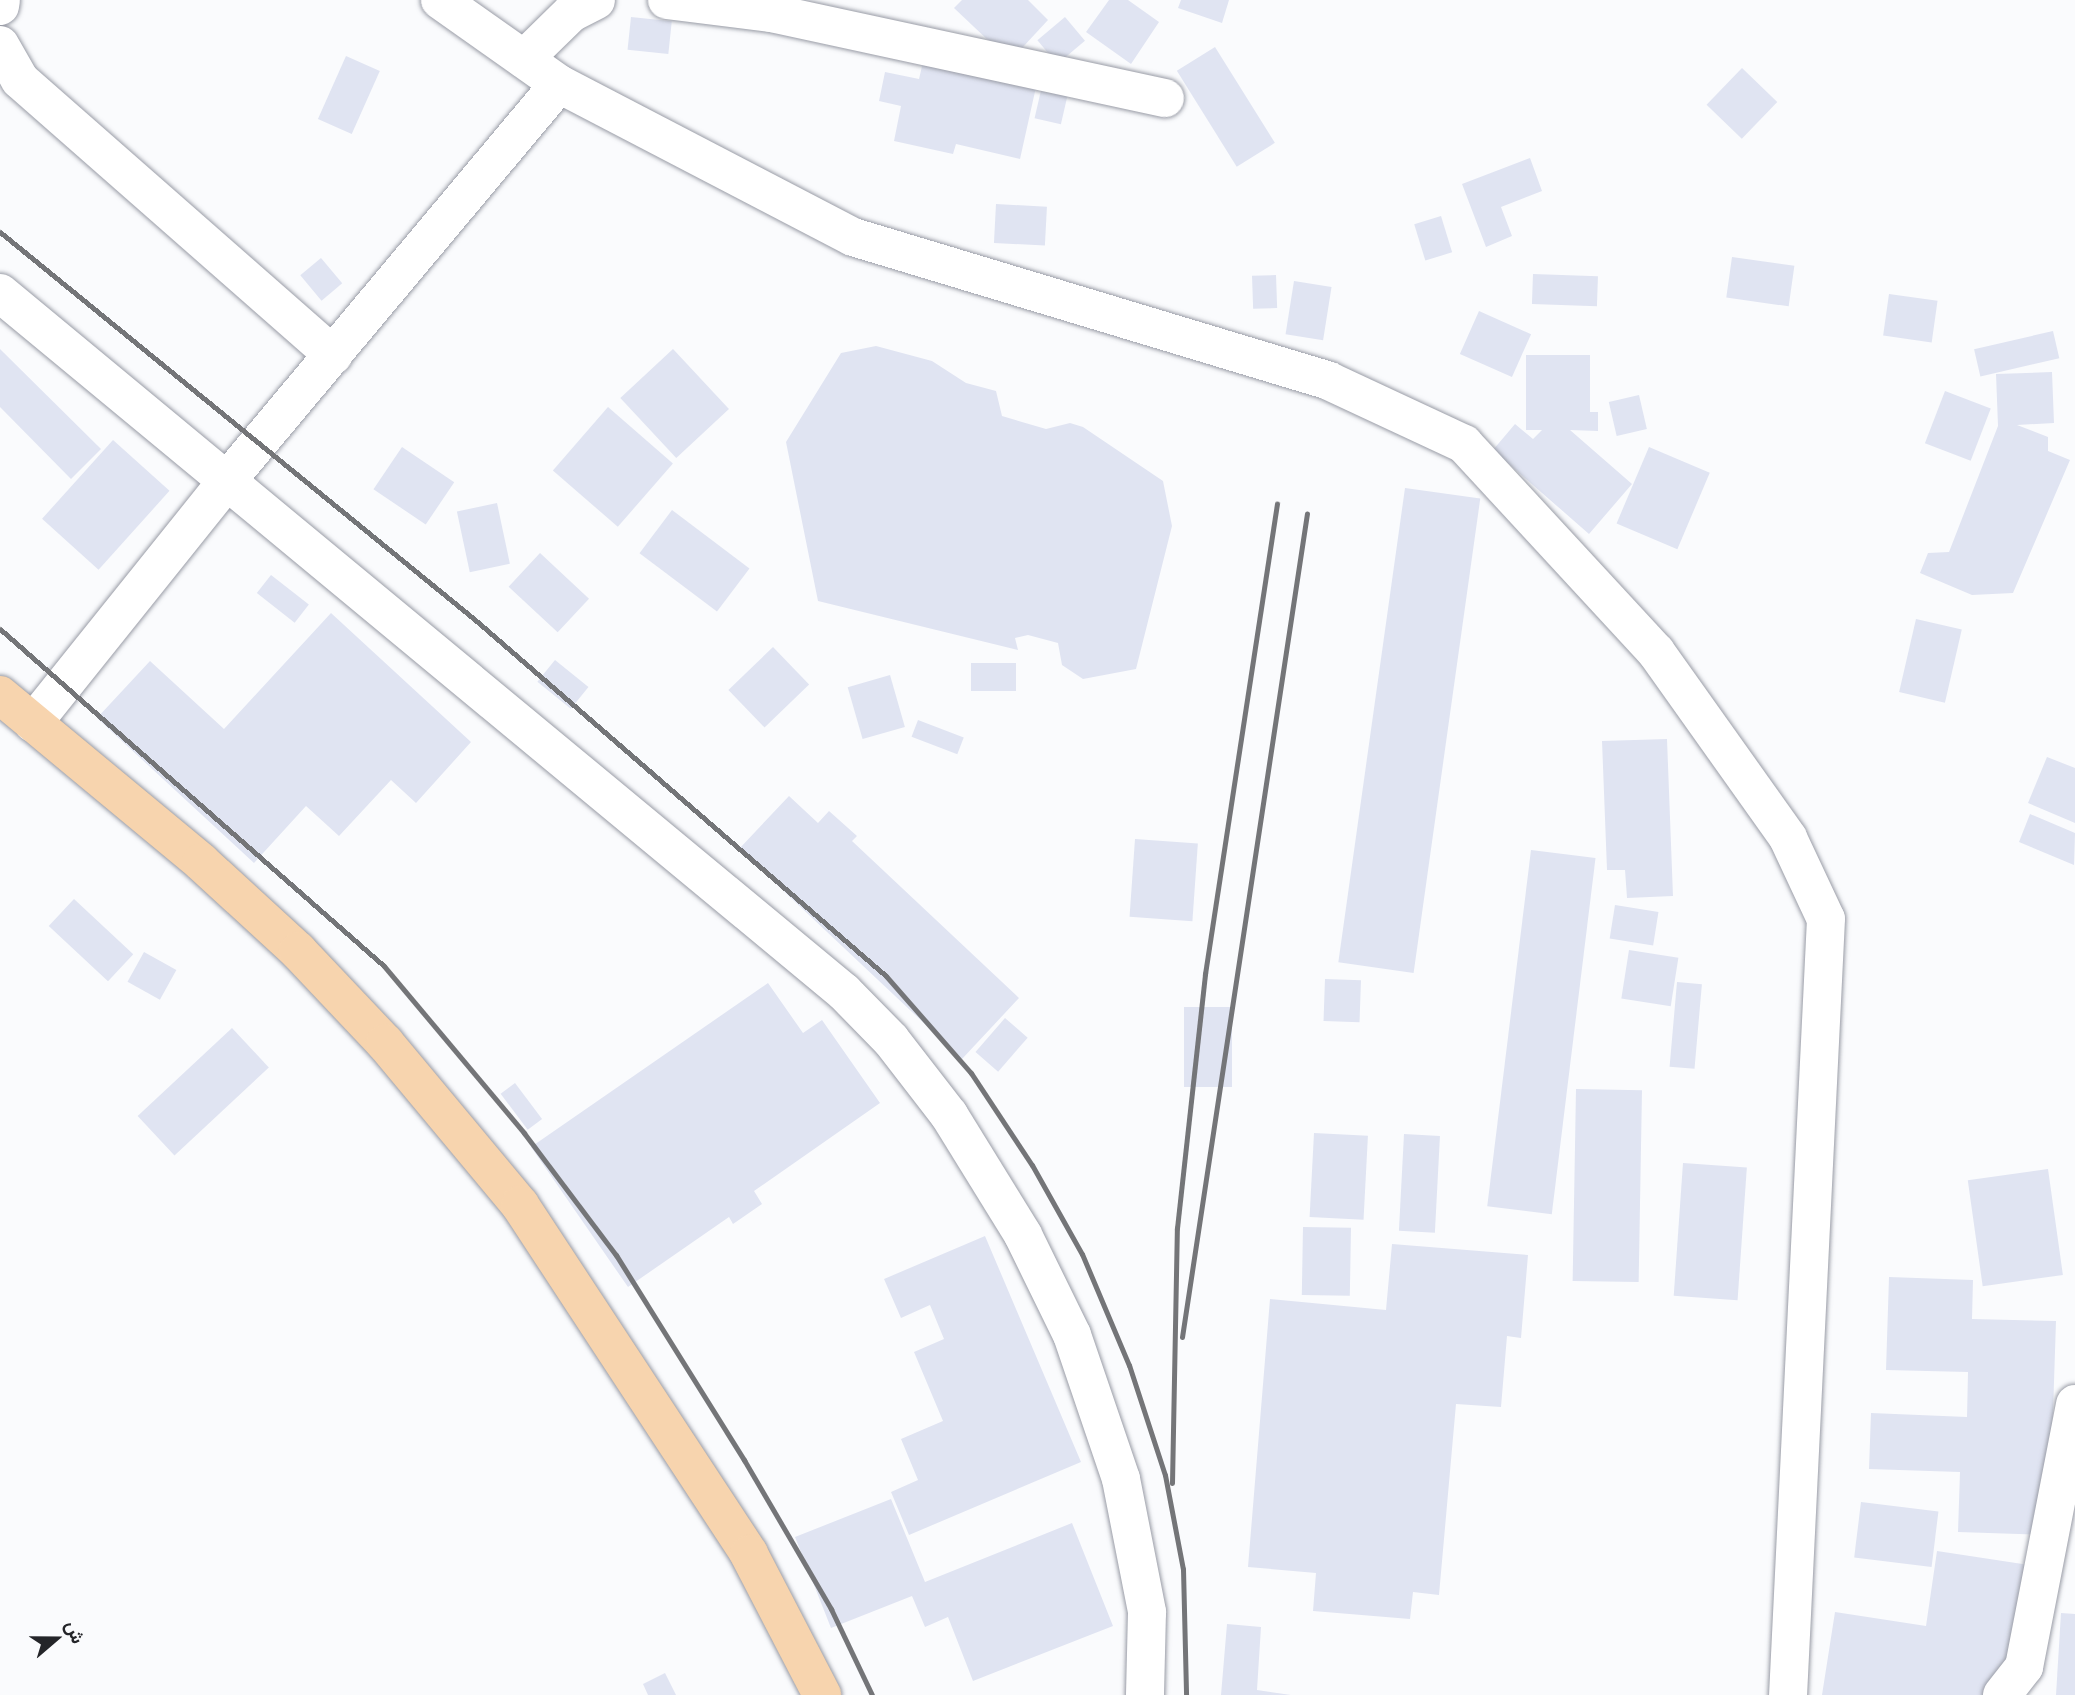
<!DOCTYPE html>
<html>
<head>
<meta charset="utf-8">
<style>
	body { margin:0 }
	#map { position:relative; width:2075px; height:1695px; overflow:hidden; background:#fafbfd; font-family:"PT Sans Narrow",Vazirmatn,sans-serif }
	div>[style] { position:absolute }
	.building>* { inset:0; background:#e0e4f2; transform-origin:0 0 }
	.roads { filter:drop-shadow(0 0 2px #999ca6) drop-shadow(0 0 2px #999ca6) }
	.minor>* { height:38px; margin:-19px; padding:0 19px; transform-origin:19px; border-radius:19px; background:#fff }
	.major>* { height:38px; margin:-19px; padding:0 19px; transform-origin:19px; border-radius:19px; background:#f7d4ae }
	.rail>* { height:5px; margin:-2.5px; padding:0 2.5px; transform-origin:2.5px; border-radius:2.5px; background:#747578 }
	span { translate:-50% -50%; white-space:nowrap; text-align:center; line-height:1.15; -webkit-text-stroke:5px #fafbfd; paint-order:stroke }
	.north { position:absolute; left:21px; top:1604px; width:70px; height:70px; -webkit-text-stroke:5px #fafbfd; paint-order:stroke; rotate:70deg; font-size:19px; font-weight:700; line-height:28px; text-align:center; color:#242529 }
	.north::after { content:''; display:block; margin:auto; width:24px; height:32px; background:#242529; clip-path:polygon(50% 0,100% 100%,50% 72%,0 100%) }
</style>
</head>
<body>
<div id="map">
	<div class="building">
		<i style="clip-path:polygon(962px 0,1028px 0,1048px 20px,1010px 61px,954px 8px)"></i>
		<i style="clip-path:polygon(1109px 0,1128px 0,1159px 22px,1131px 64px,1086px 32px)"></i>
		<i style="clip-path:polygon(1181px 0,1229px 0,1222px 23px,1178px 8px)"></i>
		<i style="left:631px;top:17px;width:41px;height:33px;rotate:6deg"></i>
		<i style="left:1065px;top:17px;width:31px;height:36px;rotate:50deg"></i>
		<i style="left:1215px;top:47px;width:113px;height:45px;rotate:58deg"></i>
		<i style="left:346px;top:56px;width:37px;height:69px;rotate:24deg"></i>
		<i style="clip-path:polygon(923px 62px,1036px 87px,1020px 159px,956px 144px,953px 154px,894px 141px,901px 106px,879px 101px,885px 72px,919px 79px)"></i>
		<i style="left:1742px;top:68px;width:49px;height:51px;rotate:44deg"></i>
		<i style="left:1042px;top:86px;width:27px;height:33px;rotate:13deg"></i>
		<i style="clip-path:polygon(1530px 158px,1542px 191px,1501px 207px,1512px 236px,1486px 247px,1462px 184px)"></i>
		<i style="left:996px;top:204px;width:51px;height:39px;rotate:3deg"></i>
		<i style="left:1441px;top:216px;width:38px;height:28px;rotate:73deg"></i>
		<i style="left:1732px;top:257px;width:63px;height:41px;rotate:8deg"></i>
		<i style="left:321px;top:258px;width:33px;height:27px;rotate:50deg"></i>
		<i style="left:1533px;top:274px;width:65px;height:30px;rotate:2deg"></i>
		<i style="left:1276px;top:275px;width:33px;height:24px;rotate:88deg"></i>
		<i style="left:1294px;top:281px;width:38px;height:54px;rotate:9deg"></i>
		<i style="left:1889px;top:294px;width:49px;height:42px;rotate:8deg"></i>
		<i style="left:1479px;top:311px;width:57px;height:47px;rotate:24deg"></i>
		<i style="left:2053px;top:331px;width:28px;height:81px;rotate:77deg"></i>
		<i style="clip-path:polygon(876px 346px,932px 361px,966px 383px,996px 391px,1002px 416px,1046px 429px,1070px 423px,1083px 427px,1163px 481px,1172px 526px,1136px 669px,1083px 679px,1062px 665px,1058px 643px,1028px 635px,1015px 638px,1018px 650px,818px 601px,786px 442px,841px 353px)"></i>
		<i style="clip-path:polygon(0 349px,101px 449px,71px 479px,0 407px)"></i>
		<i style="left:673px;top:349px;width:82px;height:72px;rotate:47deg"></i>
		<i style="clip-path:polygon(1526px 355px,1590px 355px,1590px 412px,1598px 412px,1598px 431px,1570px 430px,1632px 484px,1589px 534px,1493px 450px,1515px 424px,1533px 439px,1542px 430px,1526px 430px)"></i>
		<i style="clip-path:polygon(2052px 372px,2054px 423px,2017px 425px,2048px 437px,2048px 451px,2070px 460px,2013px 593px,1972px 595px,1920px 573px,1928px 553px,1949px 552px,1998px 426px,1996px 374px)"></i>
		<i style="left:1945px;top:391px;width:49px;height:56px;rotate:21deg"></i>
		<i style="left:1639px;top:395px;width:35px;height:31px;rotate:77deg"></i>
		<i style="left:608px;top:407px;width:86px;height:84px;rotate:41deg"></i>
		<i style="left:113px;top:440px;width:76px;height:106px;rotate:42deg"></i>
		<i style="left:402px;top:447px;width:63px;height:51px;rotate:34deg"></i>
		<i style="left:1649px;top:447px;width:66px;height:83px;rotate:23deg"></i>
		<i style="left:1405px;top:488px;width:76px;height:479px;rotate:8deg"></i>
		<i style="left:497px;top:503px;width:62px;height:41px;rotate:78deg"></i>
		<i style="left:672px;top:510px;width:97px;height:54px;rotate:37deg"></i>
		<i style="left:540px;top:553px;width:67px;height:46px;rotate:43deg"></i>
		<i style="left:271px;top:575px;width:48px;height:23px;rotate:38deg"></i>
		<i style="clip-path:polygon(331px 613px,471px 742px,416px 803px,391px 780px,339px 836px,306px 806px,254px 863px,97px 718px,150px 661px,224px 729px)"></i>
		<i style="left:1916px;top:619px;width:47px;height:75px;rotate:13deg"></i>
		<i style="left:773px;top:647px;width:52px;height:62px;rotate:46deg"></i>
		<i style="left:555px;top:660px;width:43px;height:28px;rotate:39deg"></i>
		<i style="left:1016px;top:663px;width:28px;height:45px;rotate:90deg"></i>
		<i style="left:890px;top:675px;width:54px;height:44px;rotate:74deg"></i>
		<i style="left:918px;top:720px;width:49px;height:18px;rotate:21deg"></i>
		<i style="clip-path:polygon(1667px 739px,1673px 896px,1627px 898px,1625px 870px,1607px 870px,1602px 741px)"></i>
		<i style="clip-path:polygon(2047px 757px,2075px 768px,2075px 823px,2028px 803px)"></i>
		<i style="clip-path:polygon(789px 796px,818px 823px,829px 811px,857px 836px,852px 841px,1019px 998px,962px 1059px,739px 849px)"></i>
		<i style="clip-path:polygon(2030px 814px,2075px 833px,2074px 865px,2019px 842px)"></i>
		<i style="left:1135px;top:839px;width:63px;height:78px;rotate:4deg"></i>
		<i style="left:1531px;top:850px;width:65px;height:359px;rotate:7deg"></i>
		<i style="left:74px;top:899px;width:81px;height:37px;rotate:43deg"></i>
		<i style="left:1615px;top:905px;width:44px;height:34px;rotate:9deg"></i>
		<i style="left:1629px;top:950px;width:50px;height:49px;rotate:9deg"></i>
		<i style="left:144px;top:952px;width:37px;height:34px;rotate:29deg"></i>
		<i style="left:1325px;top:979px;width:36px;height:42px;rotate:2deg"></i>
		<i style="left:1677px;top:982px;width:25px;height:85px;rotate:5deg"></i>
		<i style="clip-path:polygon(768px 983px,803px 1033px,822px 1020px,880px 1103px,754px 1191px,762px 1204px,733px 1224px,729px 1217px,628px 1287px,531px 1147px)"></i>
		<i style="left:1184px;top:1007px;width:48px;height:80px"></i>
		<i style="left:1005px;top:1018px;width:30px;height:45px;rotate:41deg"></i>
		<i style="left:232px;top:1028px;width:54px;height:129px;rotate:47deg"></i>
		<i style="left:515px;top:1083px;width:45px;height:18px;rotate:53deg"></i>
		<i style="left:1576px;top:1089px;width:66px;height:192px;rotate:1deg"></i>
		<i style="left:1314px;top:1133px;width:54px;height:84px;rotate:3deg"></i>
		<i style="left:1404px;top:1134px;width:36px;height:97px;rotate:3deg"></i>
		<i style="left:1683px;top:1163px;width:64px;height:133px;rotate:4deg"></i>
		<i style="left:2048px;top:1169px;width:107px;height:81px;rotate:82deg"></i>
		<i style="left:1303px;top:1227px;width:48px;height:68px;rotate:1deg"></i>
		<i style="clip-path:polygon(985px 1236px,1081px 1462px,909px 1535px,891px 1492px,918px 1480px,901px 1439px,943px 1421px,914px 1352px,944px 1339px,930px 1305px,901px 1318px,884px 1279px)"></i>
		<i style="clip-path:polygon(1392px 1244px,1528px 1255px,1521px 1338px,1507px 1336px,1501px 1407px,1456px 1404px,1439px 1595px,1413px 1592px,1410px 1619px,1313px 1611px,1316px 1573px,1248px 1567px,1270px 1299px,1386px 1310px)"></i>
		<i style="clip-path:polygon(1889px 1277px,1973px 1280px,1972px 1319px,2056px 1321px,2049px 1535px,1958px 1532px,1960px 1472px,1869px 1469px,1871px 1413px,1967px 1417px,1968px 1372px,1886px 1370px)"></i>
		<i style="clip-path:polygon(891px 1499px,925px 1582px,1072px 1523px,1113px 1626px,973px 1681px,948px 1617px,925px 1627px,912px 1596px,831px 1628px,795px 1537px)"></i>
		<i style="left:1861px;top:1502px;width:78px;height:56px;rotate:7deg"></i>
		<i style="clip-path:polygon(1937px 1551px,2029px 1565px,2011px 1690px,1989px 1695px,1822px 1695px,1835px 1612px,1926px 1626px)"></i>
		<i style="clip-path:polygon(2061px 1613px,2075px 1614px,2075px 1695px,2056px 1695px)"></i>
		<i style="clip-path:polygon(1227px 1624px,1261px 1627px,1257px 1690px,1291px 1695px,1221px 1695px)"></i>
		<i style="clip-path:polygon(665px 1673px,676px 1695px,648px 1695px,643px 1684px)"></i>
	</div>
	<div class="roads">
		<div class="minor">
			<i style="left:440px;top:0;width:146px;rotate:35.2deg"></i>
			<i style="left:559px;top:84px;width:331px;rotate:27.5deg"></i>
			<i style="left:853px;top:237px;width:497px;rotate:16.8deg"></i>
			<i style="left:1329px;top:381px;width:149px;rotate:25deg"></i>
			<i style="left:1464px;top:444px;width:283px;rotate:47.3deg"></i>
			<i style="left:1656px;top:652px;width:228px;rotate:54.6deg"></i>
			<i style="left:1788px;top:838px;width:89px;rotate:64.9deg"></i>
			<i style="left:1826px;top:919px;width:777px;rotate:92.8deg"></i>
			<i style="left:667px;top:0;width:105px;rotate:7.1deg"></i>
			<i style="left:771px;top:13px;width:403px;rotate:12.2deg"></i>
			<i style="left:0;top:6px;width:6px;rotate:-81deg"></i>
			<i style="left:0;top:45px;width:40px;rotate:60.3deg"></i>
			<i style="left:20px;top:80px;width:417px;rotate:41.3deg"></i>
			<i style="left:524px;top:59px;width:66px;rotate:-44.4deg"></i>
			<i style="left:571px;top:13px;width:28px;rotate:-27deg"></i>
			<i style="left:0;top:293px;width:1096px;rotate:39.63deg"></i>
			<i style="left:844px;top:992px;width:67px;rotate:45.6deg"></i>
			<i style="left:891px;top:1040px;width:95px;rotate:52.3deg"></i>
			<i style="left:949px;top:1115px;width:141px;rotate:58.3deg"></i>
			<i style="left:1023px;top:1235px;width:111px;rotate:63.9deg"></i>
			<i style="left:1072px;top:1335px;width:152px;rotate:71.2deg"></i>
			<i style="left:1121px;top:1479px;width:136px;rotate:78.9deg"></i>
			<i style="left:1147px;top:1612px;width:83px;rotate:91.4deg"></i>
			<i style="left:33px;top:723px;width:307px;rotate:-51.3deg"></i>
			<i style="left:225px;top:483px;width:520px;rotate:-50.07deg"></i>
			<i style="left:2002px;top:1695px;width:36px;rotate:-52deg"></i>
			<i style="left:2024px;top:1667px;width:268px;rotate:-79deg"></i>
		</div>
		<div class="major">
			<i style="left:0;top:695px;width:261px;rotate:39.7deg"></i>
			<i style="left:201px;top:862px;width:132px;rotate:42.5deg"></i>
			<i style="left:298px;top:951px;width:127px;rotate:46.6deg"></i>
			<i style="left:385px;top:1043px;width:211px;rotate:50.2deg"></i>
			<i style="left:520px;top:1205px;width:417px;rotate:56.7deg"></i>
			<i style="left:749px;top:1554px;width:159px;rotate:62.6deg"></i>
		</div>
	</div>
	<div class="rail">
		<i style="left:0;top:232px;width:611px;rotate:39.22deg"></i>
		<i style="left:473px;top:618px;width:547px;rotate:40.92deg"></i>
		<i style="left:886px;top:976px;width:129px;rotate:48.8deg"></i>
		<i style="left:971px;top:1073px;width:110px;rotate:56.5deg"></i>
		<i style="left:1032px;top:1165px;width:102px;rotate:60.7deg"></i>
		<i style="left:1082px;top:1254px;width:121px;rotate:67.1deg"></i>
		<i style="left:1129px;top:1365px;width:116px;rotate:71.9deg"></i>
		<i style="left:1165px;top:1475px;width:96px;rotate:79.2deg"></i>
		<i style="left:1183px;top:1569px;width:126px;rotate:88.6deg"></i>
		<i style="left:0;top:629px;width:511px;rotate:41.27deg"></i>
		<i style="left:384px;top:966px;width:218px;rotate:50deg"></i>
		<i style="left:524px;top:1133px;width:153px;rotate:53deg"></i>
		<i style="left:616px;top:1255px;width:242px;rotate:58deg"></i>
		<i style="left:744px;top:1460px;width:173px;rotate:59.7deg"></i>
		<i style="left:831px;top:1609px;width:95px;rotate:64.5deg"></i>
		<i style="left:1182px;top:1337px;width:833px;rotate:-81.37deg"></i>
		<i style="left:1172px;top:1483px;width:255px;rotate:-88.9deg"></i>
		<i style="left:1177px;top:1228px;width:256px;rotate:-83.7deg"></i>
		<i style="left:1205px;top:974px;width:476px;rotate:-81.3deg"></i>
	</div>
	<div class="north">ش</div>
</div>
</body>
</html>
